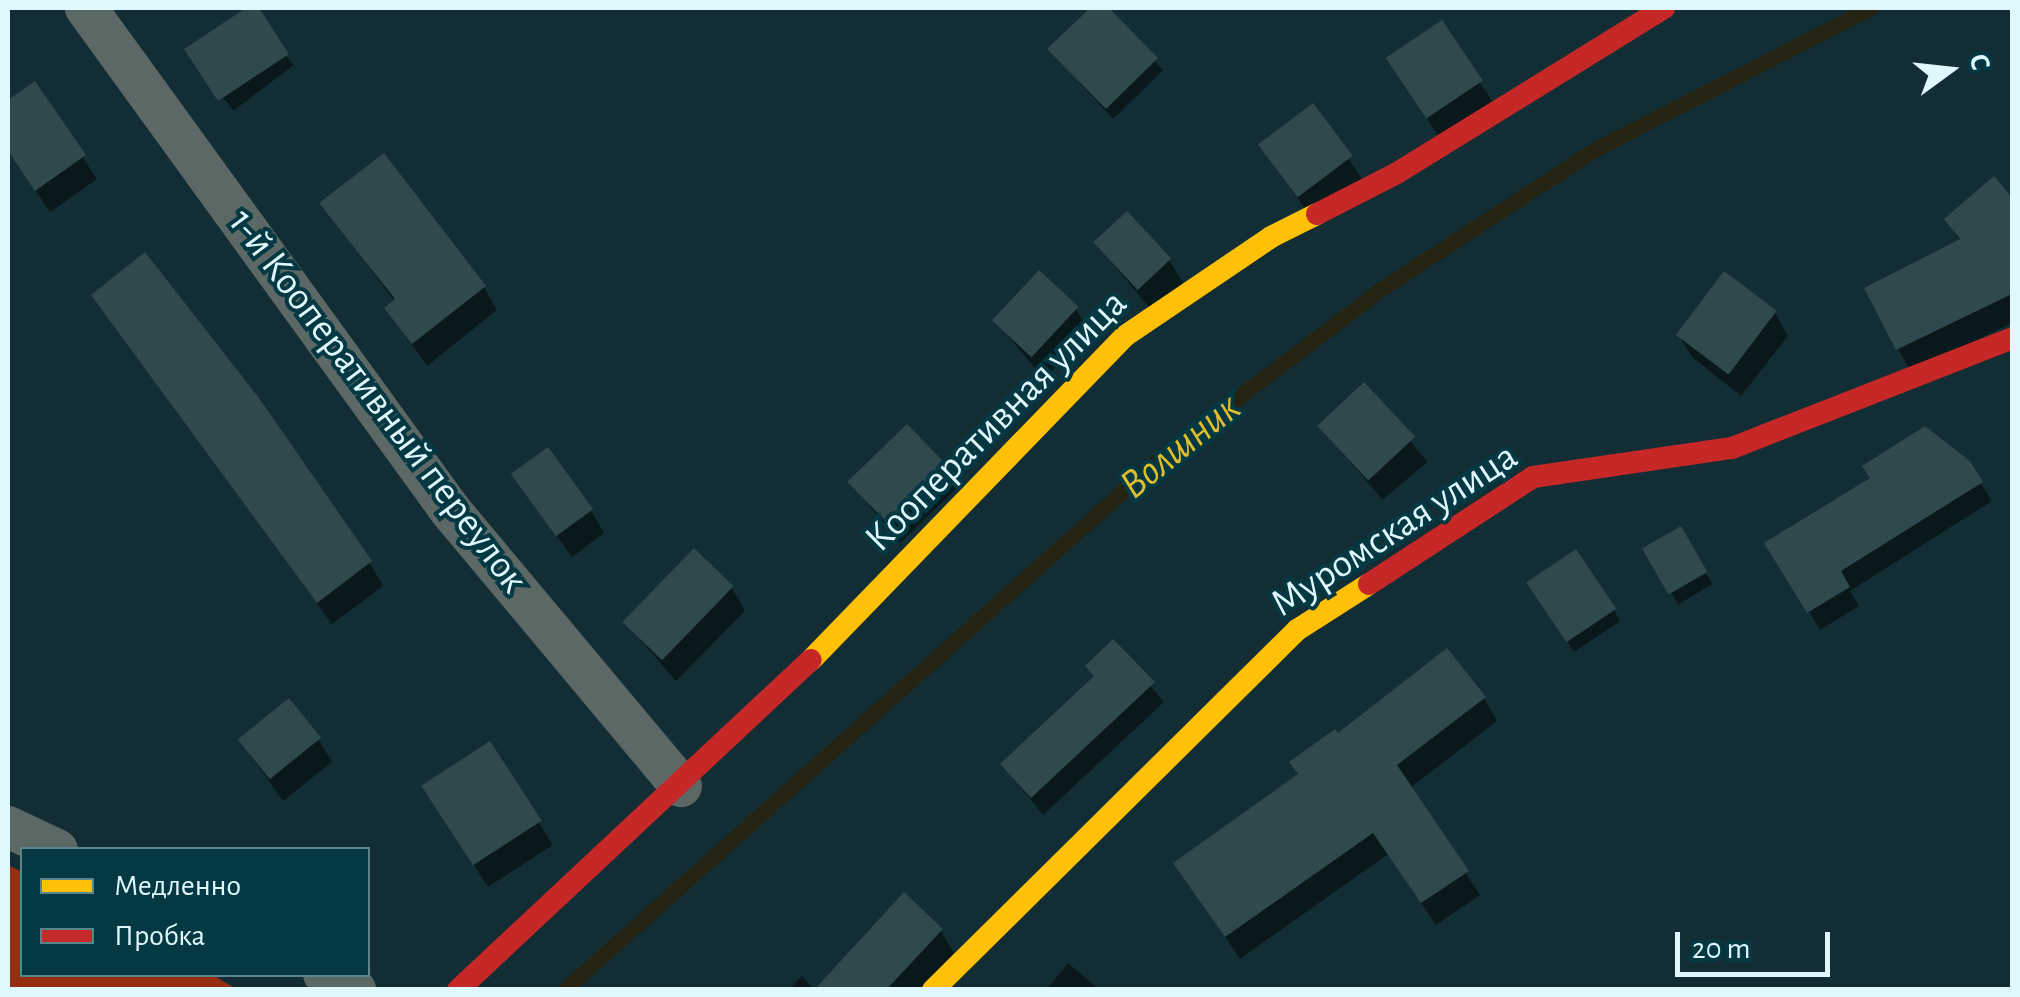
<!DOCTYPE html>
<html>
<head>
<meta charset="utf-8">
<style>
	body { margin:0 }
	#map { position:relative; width:2020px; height:997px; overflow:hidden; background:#122e34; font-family:"Alegreya Sans",sans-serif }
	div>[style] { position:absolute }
	.forest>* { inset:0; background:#952f12 }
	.shadow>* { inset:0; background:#0007; transform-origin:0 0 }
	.stream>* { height:15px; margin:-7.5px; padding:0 7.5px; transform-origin:7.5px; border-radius:7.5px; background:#252312 }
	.building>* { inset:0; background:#30494e; transform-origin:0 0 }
	.street>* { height:42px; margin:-21px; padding:0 21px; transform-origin:21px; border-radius:21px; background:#5b6866 }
	.slow>* { height:22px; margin:-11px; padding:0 11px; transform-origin:11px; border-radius:11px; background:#ffc107 }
	.jam>* { height:22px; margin:-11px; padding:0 11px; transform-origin:11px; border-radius:11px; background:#c62828 }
	span { translate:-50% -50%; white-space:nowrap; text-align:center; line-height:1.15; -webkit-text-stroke:8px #043842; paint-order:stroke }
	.street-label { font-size:40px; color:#dff7fd }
	.water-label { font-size:42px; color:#e0be2b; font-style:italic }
	.frame { position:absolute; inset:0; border:10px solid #dff7fd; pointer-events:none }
	.legend { position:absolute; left:20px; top:847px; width:350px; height:130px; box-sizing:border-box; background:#043842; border:2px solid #5c848d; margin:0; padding:12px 18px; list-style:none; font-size:30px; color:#dff7fd }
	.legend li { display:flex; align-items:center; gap:20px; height:50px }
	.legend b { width:50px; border:2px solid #5c848d }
	.north { position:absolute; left:1900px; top:20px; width:100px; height:100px; -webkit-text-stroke:8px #043842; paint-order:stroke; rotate:75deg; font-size:28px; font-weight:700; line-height:40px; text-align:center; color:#dff7fd }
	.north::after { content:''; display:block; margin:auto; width:35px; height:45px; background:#dff7fd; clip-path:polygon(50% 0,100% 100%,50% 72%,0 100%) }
	.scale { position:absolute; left:1675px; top:932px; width:155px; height:45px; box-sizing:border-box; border:5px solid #dff7fd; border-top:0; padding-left:12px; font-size:30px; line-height:35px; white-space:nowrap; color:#dff7fd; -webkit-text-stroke:8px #043842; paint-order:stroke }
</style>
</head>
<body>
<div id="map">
	<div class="forest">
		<i style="clip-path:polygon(8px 865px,22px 872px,22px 974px,213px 975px,236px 989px,8px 989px)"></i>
	</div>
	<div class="shadow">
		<i style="left:250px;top:8px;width:72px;height:75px;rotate:53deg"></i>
		<i style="clip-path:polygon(1093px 8px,1106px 8px,1163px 70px,1113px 119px,1050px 50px)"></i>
		<i style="clip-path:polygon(1441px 23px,1494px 104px,1441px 140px,1402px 81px)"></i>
		<i style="clip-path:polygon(34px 85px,97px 179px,50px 212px,8px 151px,8px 103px)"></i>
		<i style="left:1312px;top:107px;width:90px;height:64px;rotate:55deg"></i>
		<i style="clip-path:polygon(1994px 180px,2012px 202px,2012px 323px,1911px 372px,1898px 349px,1960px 242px,1947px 219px)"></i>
		<i style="clip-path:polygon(323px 204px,484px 287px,497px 310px,427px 366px,387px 308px,395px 302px)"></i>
		<i style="clip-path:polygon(1096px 243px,1169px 260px,1183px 283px,1152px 311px)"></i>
		<i style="clip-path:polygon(94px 295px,370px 563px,383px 586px,332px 624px)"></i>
		<i style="clip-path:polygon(1076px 309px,1089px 332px,1044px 379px,995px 320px)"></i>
		<i style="clip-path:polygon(1775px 313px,1788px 336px,1741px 396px,1692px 357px,1678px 334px)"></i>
		<i style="left:1364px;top:386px;width:99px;height:59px;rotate:50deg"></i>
		<i style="clip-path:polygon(1968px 463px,1992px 501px,1850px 591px,1859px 606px,1820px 630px,1768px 544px)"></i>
		<i style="clip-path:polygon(944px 465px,957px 488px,900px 543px,850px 482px)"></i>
		<i style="clip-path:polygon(514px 475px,591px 510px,604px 533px,572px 557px)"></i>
		<i style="left:1680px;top:530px;width:63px;height:40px;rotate:59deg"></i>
		<i style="clip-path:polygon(732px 588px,745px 611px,676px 681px,625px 622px)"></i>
		<i style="clip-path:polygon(1536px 594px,1614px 610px,1620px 621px,1574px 652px)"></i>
		<i style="clip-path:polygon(1113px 642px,1164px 702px,1043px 815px,1003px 765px,1095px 678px,1088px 667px)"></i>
		<i style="clip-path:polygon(1484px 698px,1497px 721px,1410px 788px,1480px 895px,1436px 925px,1388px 854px,1240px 959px,1176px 864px,1300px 775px,1338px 737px)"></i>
		<i style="clip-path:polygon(318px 739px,332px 762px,283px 801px,240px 740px)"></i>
		<i style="clip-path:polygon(489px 745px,553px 845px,488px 887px,438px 809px)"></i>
		<i style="clip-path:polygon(941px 931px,954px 953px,919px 990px,817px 990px)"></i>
		<i style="clip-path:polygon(1068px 963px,1100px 990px,1046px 990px)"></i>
		<i style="clip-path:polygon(802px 976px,814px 990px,788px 990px)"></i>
	</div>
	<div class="stream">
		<i style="left:564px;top:990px;width:811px;rotate:-41.75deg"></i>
		<i style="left:1169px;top:450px;width:266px;rotate:-37.2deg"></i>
		<i style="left:1381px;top:289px;width:258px;rotate:-33.1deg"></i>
		<i style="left:1597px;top:148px;width:308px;rotate:-27.1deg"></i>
	</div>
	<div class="building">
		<i style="clip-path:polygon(246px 8px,259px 8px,289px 54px,218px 101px,184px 49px)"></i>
		<i style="clip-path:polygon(1090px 8px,1109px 8px,1158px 58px,1106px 109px,1047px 49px)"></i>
		<i style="left:1442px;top:20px;width:73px;height:68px;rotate:56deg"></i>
		<i style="clip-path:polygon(35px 81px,86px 155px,35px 191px,8px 151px,8px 100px)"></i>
		<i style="left:1313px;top:103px;width:66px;height:69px;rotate:53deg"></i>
		<i style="clip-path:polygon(384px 153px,486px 286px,412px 344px,384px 308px,395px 299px,319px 203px)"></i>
		<i style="clip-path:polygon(1994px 176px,2012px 198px,2012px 294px,1896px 350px,1864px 288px,1960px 239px,1944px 219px)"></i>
		<i style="left:1127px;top:211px;width:65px;height:46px;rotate:47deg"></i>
		<i style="clip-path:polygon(145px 252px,259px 398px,372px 561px,317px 603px,91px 295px)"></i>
		<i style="left:1039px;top:270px;width:54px;height:69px;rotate:43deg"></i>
		<i style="left:1724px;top:271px;width:66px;height:80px;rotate:37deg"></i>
		<i style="left:1364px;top:382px;width:75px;height:64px;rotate:47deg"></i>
		<i style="left:907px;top:424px;width:56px;height:83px;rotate:46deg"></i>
		<i style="clip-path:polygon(1925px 426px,1970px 461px,1983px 482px,1841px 571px,1850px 587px,1807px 613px,1764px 543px,1870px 478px,1862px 466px)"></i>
		<i style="left:548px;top:447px;width:77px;height:46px;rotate:54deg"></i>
		<i style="left:1681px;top:526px;width:53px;height:45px;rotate:60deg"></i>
		<i style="left:694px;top:548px;width:55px;height:103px;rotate:44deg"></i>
		<i style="left:1576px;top:549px;width:72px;height:60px;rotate:56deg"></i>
		<i style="clip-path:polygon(1113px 639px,1155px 682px,1031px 798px,1000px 764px,1094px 676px,1085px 666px)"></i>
		<i style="clip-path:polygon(1447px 648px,1486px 697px,1397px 765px,1469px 871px,1421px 903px,1373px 833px,1225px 937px,1173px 863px,1298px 774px,1289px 762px,1335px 729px,1338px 733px)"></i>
		<i style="left:289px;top:698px;width:51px;height:66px;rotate:51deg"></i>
		<i style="left:490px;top:741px;width:95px;height:82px;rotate:57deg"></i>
		<i style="clip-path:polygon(904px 892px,943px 929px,886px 990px,814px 990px)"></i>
	</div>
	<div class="street">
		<i style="left:86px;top:8px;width:620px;rotate:54.05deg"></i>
		<i style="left:450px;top:510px;width:360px;rotate:50.1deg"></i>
		<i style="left:8px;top:827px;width:54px;rotate:25.1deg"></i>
		<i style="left:324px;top:974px;width:35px;rotate:27deg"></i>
	</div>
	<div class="slow">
		<i style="left:811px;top:660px;width:451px;rotate:-45.9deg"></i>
		<i style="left:1125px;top:336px;width:176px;rotate:-34.1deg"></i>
		<i style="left:1271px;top:237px;width:51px;rotate:-26.6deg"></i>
		<i style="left:933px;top:990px;width:512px;rotate:-44.68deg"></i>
		<i style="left:1297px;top:630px;width:85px;rotate:-32.6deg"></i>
	</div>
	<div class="jam">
		<i style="left:1317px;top:214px;width:90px;rotate:-27.1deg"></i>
		<i style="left:1397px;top:173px;width:314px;rotate:-31.7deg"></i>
		<i style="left:1369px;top:584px;width:196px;rotate:-33.1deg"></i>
		<i style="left:1533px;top:477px;width:201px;rotate:-8.3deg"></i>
		<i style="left:1732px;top:448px;width:301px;rotate:-21.4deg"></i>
		<i style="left:458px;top:990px;width:483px;rotate:-43.1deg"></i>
	</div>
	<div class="street-label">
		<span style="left:378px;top:401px;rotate:53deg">1-й Кооперативный переулок</span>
		<span style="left:996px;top:421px;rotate:-45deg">Кооперативная улица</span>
		<span style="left:1394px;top:530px;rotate:-33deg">Муромская улица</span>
	</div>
	<div class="water-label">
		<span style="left:1180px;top:446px;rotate:-39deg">Волшник</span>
	</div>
	<div class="frame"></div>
	<ul class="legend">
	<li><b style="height:12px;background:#ffc107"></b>Медленно</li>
	<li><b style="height:12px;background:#c62828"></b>Пробка</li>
	</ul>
	<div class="north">С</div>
	<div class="scale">20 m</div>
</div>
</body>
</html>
